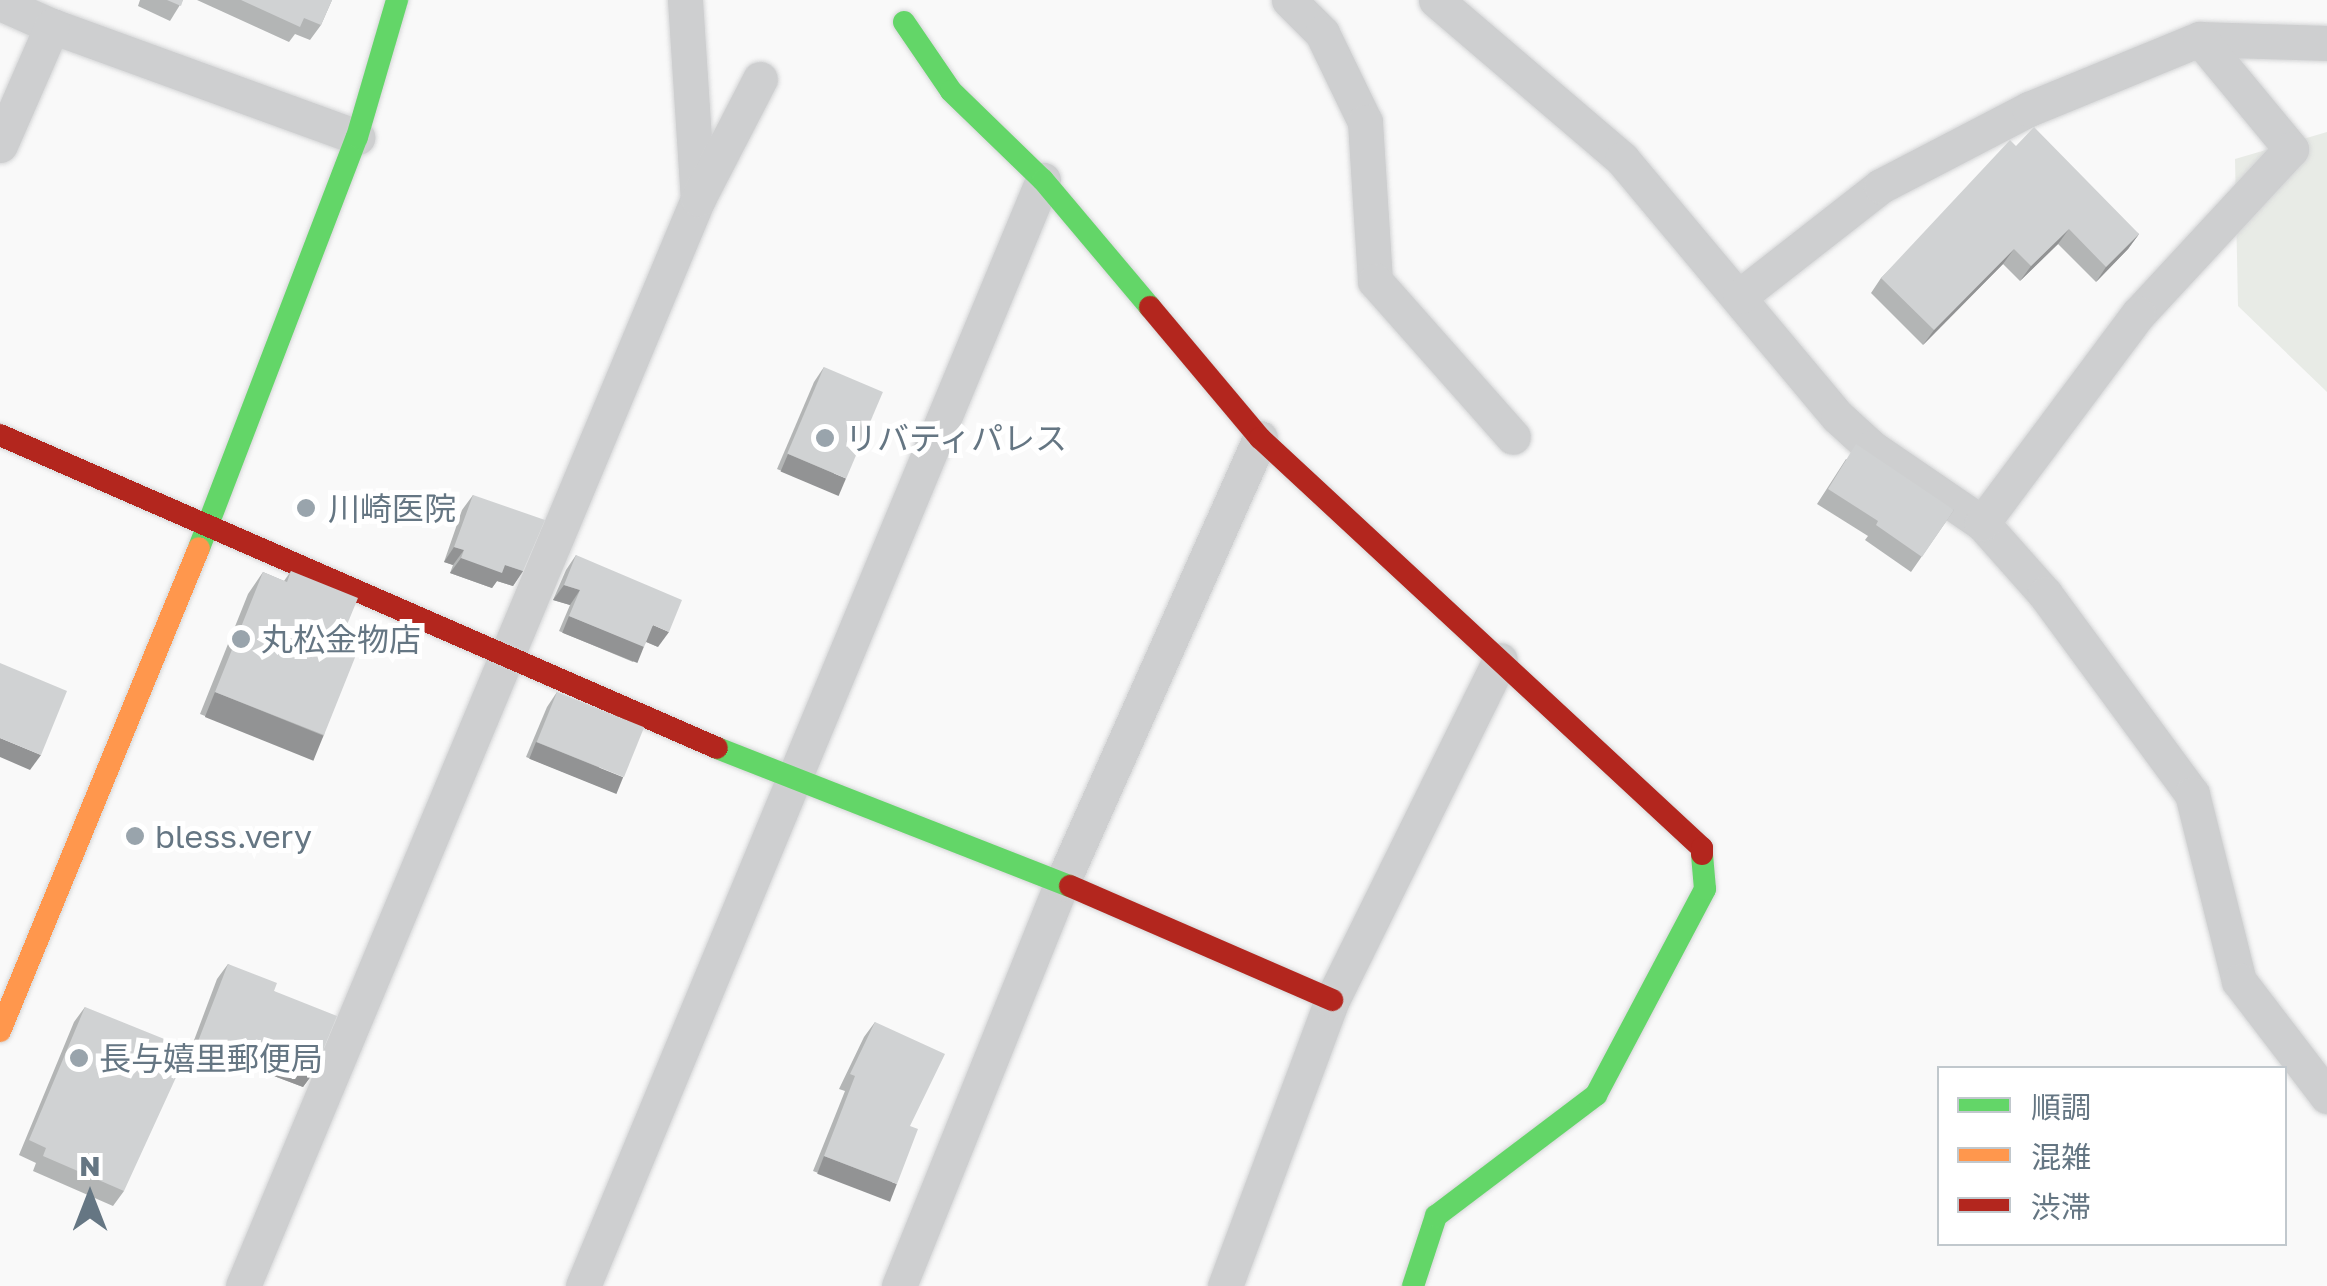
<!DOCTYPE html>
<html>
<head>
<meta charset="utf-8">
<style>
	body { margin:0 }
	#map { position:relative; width:2327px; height:1286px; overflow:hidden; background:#f9f9f9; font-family:"Golos Text","Noto Sans JP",sans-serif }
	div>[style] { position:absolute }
	.green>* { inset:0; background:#e8ebe6 }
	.roads { filter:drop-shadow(0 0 2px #d5d6d7) drop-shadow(0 0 2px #d5d6d7) }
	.street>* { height:35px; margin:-17.5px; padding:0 17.5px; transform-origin:17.5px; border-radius:17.5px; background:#cecfd0 }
	.fast>* { height:22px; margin:-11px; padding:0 11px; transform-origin:11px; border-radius:11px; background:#63d668 }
	.slow>* { height:22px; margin:-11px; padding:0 11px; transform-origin:11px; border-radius:11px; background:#ff974d }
	.jam>* { height:22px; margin:-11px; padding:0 11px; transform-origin:11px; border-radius:11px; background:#b3261e }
	.wall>* { inset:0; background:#b3b5b5 }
	.shaded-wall>* { inset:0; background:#929394; transform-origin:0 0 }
	.building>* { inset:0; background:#d0d2d3; transform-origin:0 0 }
	.dots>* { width:28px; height:28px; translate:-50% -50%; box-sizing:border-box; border:5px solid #fff; border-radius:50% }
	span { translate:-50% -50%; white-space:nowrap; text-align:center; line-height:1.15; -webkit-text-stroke:10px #fff; paint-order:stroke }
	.poi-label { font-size:32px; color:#657683 }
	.left { translate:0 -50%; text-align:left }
	.legend { position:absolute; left:1937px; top:1066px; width:350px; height:180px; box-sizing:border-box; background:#fff; border:2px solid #c1c8cd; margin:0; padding:12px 18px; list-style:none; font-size:30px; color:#657683 }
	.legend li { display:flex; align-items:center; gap:20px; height:50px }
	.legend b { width:50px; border:2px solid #c1c8cd }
	.north { position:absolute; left:40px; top:1146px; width:100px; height:100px; -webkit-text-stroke:8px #fff; paint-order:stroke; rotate:0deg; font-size:28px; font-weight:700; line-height:40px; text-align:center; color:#657683 }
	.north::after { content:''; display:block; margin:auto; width:35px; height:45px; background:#657683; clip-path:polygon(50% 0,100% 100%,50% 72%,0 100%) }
</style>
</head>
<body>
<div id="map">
	<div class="green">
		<i style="clip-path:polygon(2327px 132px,2327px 392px,2238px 306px,2235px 159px)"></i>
	</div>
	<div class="roads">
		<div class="street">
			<i style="left:685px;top:0;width:199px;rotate:86.3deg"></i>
			<i style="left:1289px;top:0;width:47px;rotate:45deg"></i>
			<i style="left:1322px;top:33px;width:99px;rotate:64.2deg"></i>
			<i style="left:1365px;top:122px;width:159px;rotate:86.4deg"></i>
			<i style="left:1375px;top:281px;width:208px;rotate:48.5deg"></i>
			<i style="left:1436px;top:0;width:245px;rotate:40.5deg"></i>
			<i style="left:1622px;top:159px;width:336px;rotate:50.1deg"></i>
			<i style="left:1838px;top:417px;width:46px;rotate:42.4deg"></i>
			<i style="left:1872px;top:448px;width:133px;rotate:34.3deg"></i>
			<i style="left:1982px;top:523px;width:95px;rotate:48.4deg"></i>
			<i style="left:2045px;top:594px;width:248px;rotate:53.7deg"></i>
			<i style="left:2192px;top:794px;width:193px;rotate:75.9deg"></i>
			<i style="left:2239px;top:981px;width:145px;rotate:52.6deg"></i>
			<i style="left:0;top:3px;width:57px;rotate:23.9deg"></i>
			<i style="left:52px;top:26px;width:325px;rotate:20deg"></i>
			<i style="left:2200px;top:39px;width:127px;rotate:1.8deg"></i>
			<i style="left:0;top:145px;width:130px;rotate:-66.4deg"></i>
			<i style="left:1740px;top:296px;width:179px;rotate:-38deg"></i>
			<i style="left:1881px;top:186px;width:167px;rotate:-27.5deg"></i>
			<i style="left:2029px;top:109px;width:185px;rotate:-22.3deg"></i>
			<i style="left:2200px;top:39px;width:143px;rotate:50.4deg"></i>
			<i style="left:2291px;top:149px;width:225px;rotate:132.8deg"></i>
			<i style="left:2138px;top:314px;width:261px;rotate:126.7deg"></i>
			<i style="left:243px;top:1286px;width:1178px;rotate:-67.29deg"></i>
			<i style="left:698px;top:199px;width:135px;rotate:-62.7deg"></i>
			<i style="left:583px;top:1286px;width:1198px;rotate:-67.42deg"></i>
			<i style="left:899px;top:1286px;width:435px;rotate:-68deg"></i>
			<i style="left:1062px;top:883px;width:487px;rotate:-66deg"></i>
			<i style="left:1225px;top:1286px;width:305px;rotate:-69.5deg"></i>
			<i style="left:1332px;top:1000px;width:379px;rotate:-63.7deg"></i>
		</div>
		<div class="fast">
			<i style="left:904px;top:22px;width:83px;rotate:55.7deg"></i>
			<i style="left:951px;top:91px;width:128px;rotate:44.1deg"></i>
			<i style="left:1043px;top:180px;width:166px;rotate:49.9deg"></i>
			<i style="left:199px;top:548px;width:440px;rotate:-69deg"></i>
			<i style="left:357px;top:137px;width:143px;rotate:-73.7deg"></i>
			<i style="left:717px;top:748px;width:379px;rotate:21.4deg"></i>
			<i style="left:1413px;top:1286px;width:74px;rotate:-71.8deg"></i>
			<i style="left:1436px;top:1216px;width:201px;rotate:-37.1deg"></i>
			<i style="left:1596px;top:1095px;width:233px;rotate:-62.1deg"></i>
			<i style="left:1705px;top:889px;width:35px;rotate:-95deg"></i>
		</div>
		<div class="slow">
			<i style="left:0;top:1031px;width:522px;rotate:-67.61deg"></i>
		</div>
		<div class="jam">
			<i style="left:1150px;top:307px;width:171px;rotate:50deg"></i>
			<i style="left:1260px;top:438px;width:603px;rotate:42.85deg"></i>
			<i style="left:1702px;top:848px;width:6px;rotate:90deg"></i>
			<i style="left:0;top:435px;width:782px;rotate:23.58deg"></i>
			<i style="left:1070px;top:886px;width:286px;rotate:23.5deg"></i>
		</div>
	</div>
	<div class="wall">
		<i style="clip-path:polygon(140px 0,183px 0,170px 21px,138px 6px)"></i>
		<i style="clip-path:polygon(197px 0,332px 0,321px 25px,310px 40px,295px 34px,289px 42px)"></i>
		<i style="clip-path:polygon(2016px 146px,2139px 234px,2128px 249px,2096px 282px,2058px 244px,2020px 281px,2003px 264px,1923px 345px,1871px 293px,1881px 278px)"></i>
		<i style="clip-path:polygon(824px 367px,836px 494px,777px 469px,814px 382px)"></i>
		<i style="clip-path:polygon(1846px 459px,1954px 510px,1911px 572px,1865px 540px,1868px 536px,1817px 504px)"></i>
		<i style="clip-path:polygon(473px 495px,523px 571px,513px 586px,497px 581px,492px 588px,450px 573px,453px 565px,444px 562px,462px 510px)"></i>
		<i style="clip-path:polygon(576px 555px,658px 647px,646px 642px,633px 662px,559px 631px,570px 605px,553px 600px,566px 570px)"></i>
		<i style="clip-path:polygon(291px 571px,344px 632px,324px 735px,309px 757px,200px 714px,248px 594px,263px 572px,284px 581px)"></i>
		<i style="clip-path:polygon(557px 692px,613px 792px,526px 757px,547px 707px)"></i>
		<i style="clip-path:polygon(228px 964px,274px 991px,314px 1072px,303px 1087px,229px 1059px,220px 1072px,187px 1059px,217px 979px)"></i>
		<i style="clip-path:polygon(85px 1007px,124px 1191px,113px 1206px,33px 1171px,36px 1163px,19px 1155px,74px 1022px)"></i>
		<i style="clip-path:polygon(875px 1022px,910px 1126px,886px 1199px,813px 1171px,845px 1091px,839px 1089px,864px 1037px)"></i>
	</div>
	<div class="shaded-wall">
		<i style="clip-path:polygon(2069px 229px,2058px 244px,2020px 281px,2031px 266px)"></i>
		<i style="clip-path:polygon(2139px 234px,2128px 249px,2096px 282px,2106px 267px)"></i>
		<i style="clip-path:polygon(2014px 249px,2003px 264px,1923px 345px,1934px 330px)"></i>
		<i style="left:788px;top:454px;width:63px;height:19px;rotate:23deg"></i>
		<i style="clip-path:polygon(454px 547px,464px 550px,453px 565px,444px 562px)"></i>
		<i style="clip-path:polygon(461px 558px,505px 565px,523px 571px,513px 586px,497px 581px,492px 588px,450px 573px)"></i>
		<i style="clip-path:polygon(564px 585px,580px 590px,570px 605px,553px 600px)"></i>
		<i style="left:569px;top:616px;width:81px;height:18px;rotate:22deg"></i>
		<i style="clip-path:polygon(653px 625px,669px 632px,658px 647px,642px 640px)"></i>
		<i style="left:215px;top:692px;width:117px;height:27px;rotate:22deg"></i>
		<i style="clip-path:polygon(0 738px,41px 755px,30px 770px,0 757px)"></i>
		<i style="left:536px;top:742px;width:94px;height:18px;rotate:22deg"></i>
		<i style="clip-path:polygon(236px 1043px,314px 1072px,303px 1087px,229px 1059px,220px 1072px,187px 1059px,197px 1044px)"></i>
		<i style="left:824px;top:1156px;width:78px;height:19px;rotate:21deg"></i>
	</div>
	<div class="building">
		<i style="clip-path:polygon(167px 0,183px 0,181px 6px)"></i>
		<i style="clip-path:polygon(241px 0,332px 0,321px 25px,304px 18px,300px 27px)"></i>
		<i style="clip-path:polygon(2034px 127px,2139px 234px,2106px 267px,2069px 229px,2031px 266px,2014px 249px,1934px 330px,1881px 278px,2010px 140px,2016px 146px)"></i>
		<i style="left:824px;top:367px;width:64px;height:94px;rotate:23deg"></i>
		<i style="clip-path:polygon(1856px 444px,1954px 510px,1922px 557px,1876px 525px,1878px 521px,1828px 489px)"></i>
		<i style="clip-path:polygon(473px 495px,545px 520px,523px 571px,505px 565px,502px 573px,461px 558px,464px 550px,454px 547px)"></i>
		<i style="clip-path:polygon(576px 555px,682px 600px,669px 632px,653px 625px,644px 647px,569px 616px,580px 590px,564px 585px)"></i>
		<i style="clip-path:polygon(291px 571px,358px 598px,344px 632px,362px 640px,324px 735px,215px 692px,263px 572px,287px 582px)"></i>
		<i style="clip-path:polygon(0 663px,67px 691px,41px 755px,0 738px)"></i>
		<i style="left:557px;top:692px;width:94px;height:54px;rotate:22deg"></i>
		<i style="clip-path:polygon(228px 964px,277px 983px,274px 991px,337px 1016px,314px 1072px,236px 1043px,231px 1057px,197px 1044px)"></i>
		<i style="clip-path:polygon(85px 1007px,189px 1049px,124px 1191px,43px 1156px,46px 1148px,29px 1140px)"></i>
		<i style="clip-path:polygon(875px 1022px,945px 1054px,910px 1126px,918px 1129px,897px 1184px,824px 1156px,855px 1076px,850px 1074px)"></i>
	</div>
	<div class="dots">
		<i style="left:825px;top:438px;background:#99a4ac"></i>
		<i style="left:306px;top:508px;background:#99a4ac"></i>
		<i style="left:241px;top:639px;background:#99a4ac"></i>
		<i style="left:135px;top:836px;background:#99a4ac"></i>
		<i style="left:79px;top:1058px;background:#99a4ac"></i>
	</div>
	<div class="poi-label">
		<span class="left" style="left:845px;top:438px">リバティパレス</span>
		<span class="left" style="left:328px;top:508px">川崎医院</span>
		<span class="left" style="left:261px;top:639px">丸松金物店</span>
		<span class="left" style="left:155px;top:836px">bless.very</span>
		<span class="left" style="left:99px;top:1058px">長与嬉里郵便局</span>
	</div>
	<ul class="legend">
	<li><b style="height:12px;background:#63d668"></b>順調</li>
	<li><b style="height:12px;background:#ff974d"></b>混雑</li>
	<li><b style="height:12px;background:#b3261e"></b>渋滞</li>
	</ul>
	<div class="north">N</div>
</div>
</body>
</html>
